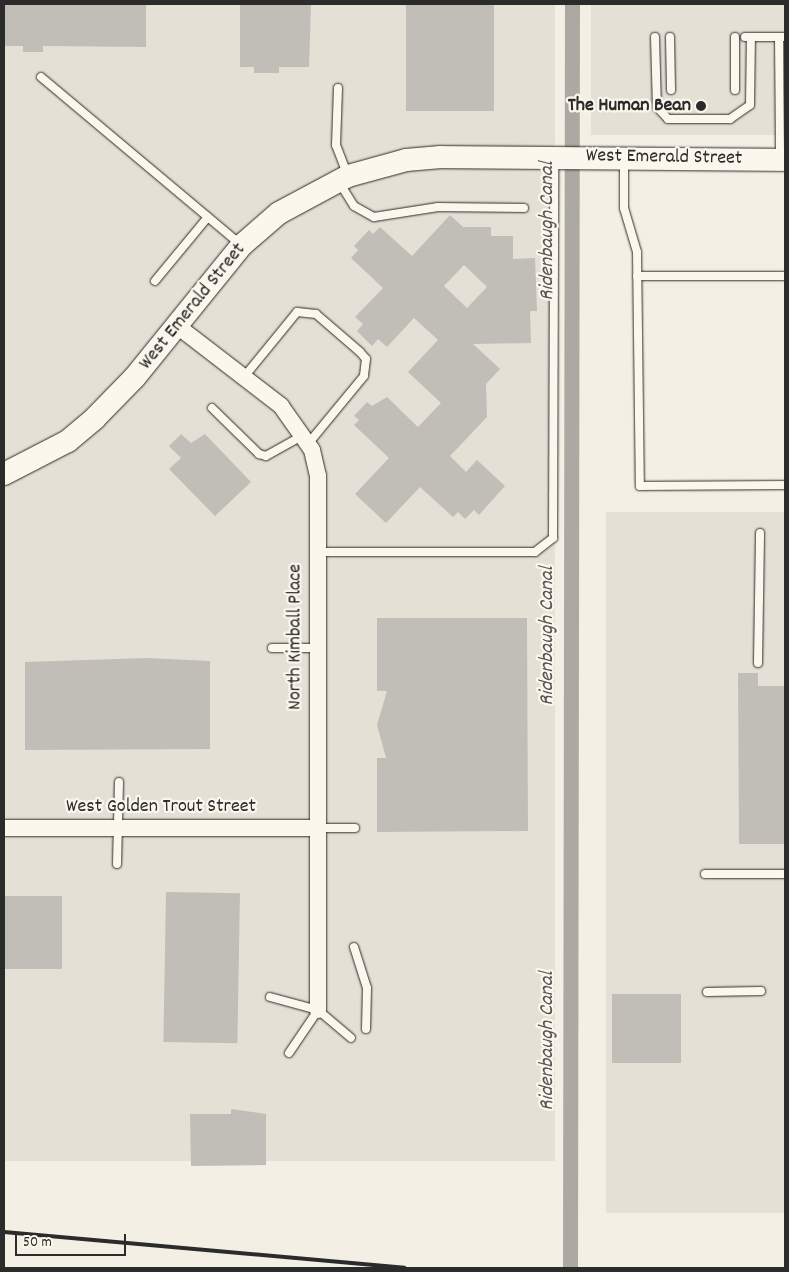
<!DOCTYPE html>
<html>
<head>
<meta charset="utf-8">
<style>
	body { margin:0 }
	#map { position:relative; width:789px; height:1272px; overflow:hidden; background:#f3efe4; font-family:Dekko,sans-serif }
	div>[style] { position:absolute }
	.built>* { inset:0; background:#e4e0d6; transform-origin:0 0 }
	.canal>* { height:15px; margin:-7.5px; padding:0 7.5px; transform-origin:7.5px; border-radius:7.5px; background:#aca9a2 }
	.building>* { inset:0; background:#c0beb6; transform-origin:0 0 }
	.roads { filter:drop-shadow(0 0 1px #2b2b2b) drop-shadow(0 0 1px #2b2b2b) }
	.lane>* { height:8px; margin:-4px; padding:0 4px; transform-origin:4px; border-radius:4px; background:#fbf7ec }
	.street>* { height:16px; margin:-8px; padding:0 8px; transform-origin:8px; border-radius:8px; background:#fbf7ec }
	.secondary>* { height:22px; margin:-11px; padding:0 11px; transform-origin:11px; border-radius:11px; background:#fbf7ec }
	.rail>* { height:4px; margin:-2px; padding:0 2px; transform-origin:2px; border-radius:2px; background:#2b2b2b }
	.dots>* { width:14px; height:14px; translate:-50% -50%; box-sizing:border-box; border:2px solid #fbf7ec; border-radius:50% }
	span { translate:-50% -50%; white-space:nowrap; text-align:center; line-height:1.15; -webkit-text-stroke:4.5px #fbf7ec; paint-order:stroke }
	.poi-label { font-size:20px; color:#2b2b2b; font-weight:700 }
	.right { translate:-100% -50%; text-align:right }
	.street-label { font-size:20px; color:#2b2b2b }
	.water-label { font-size:21px; color:#585755; font-style:italic }
	.frame { position:absolute; inset:0; border:5px solid #2b2b2b; pointer-events:none }
	.scale { position:absolute; left:15px; top:1234px; width:111px; height:22px; box-sizing:border-box; border:2px solid #2b2b2b; border-top:0; padding-left:6px; font-size:15px; line-height:18px; white-space:nowrap; color:#2b2b2b; -webkit-text-stroke:4px #fbf7ec; paint-order:stroke }
</style>
</head>
<body>
<div id="map">
	<div class="built">
		<i style="left:4px;top:4px;width:551px;height:1157px"></i>
		<i style="left:591px;top:4px;width:194px;height:131px"></i>
		<i style="left:606px;top:512px;width:179px;height:701px"></i>
	</div>
	<div class="canal">
		<i style="left:570px;top:1268px;width:1264px;rotate:-89.91deg"></i>
	</div>
	<div class="building">
		<i style="clip-path:polygon(4px 4px,146px 4px,146px 47px,43px 46px,43px 52px,23px 52px,23px 46px,4px 46px)"></i>
		<i style="clip-path:polygon(240px 4px,311px 4px,309px 67px,279px 67px,279px 73px,254px 73px,254px 67px,240px 67px)"></i>
		<i style="left:406px;top:4px;width:88px;height:107px"></i>
		<i style="clip-path:polygon(evenodd,450px 215px,463px 227px,491px 227px,491px 236px,513px 236px,513px 259px,535px 258px,537px 311px,530px 311px,531px 343px,473px 344px,500px 369px,486px 384px,487px 417px,450px 456px,466px 472px,477px 460px,505px 486px,479px 515px,474px 510px,465px 519px,458px 512px,453px 517px,420px 487px,386px 523px,355px 494px,389px 458px,354px 425px,359px 420px,354px 416px,367px 402px,372px 406px,387px 397px,418px 427px,441px 403px,408px 372px,438px 340px,414px 318px,387px 347px,378px 339px,372px 346px,357px 331px,363px 324px,355px 317px,383px 288px,351px 258px,358px 250px,354px 246px,369px 230px,373px 234px,380px 227px,412px 256px,450px 215px,464px 265px,487px 287px,467px 308px,444px 286px,464px 265px)"></i>
		<i style="clip-path:polygon(181px 434px,191px 443px,205px 434px,251px 482px,215px 516px,169px 469px,181px 458px,169px 446px)"></i>
		<i style="clip-path:polygon(377px 618px,527px 618px,528px 831px,377px 832px,377px 758px,386px 758px,377px 725px,387px 691px,377px 691px)"></i>
		<i style="clip-path:polygon(147px 658px,210px 661px,210px 749px,25px 750px,25px 662px)"></i>
		<i style="clip-path:polygon(738px 673px,758px 673px,758px 686px,785px 686px,785px 844px,739px 844px)"></i>
		<i style="left:166px;top:892px;width:74px;height:150px;rotate:1deg"></i>
		<i style="left:4px;top:896px;width:58px;height:73px"></i>
		<i style="left:612px;top:994px;width:69px;height:69px"></i>
		<i style="clip-path:polygon(231px 1109px,266px 1114px,266px 1165px,191px 1166px,190px 1114px,231px 1114px)"></i>
	</div>
	<div class="roads">
		<div class="lane">
			<i style="left:655px;top:37px;width:70px;rotate:88.4deg"></i>
			<i style="left:657px;top:107px;width:16px;rotate:47deg"></i>
			<i style="left:668px;top:119px;width:62px"></i>
			<i style="left:730px;top:119px;width:24px;rotate:-35deg"></i>
			<i style="left:750px;top:105px;width:68px;rotate:-89.2deg"></i>
			<i style="left:670px;top:37px;width:53px;rotate:88.9deg"></i>
			<i style="left:735px;top:37px;width:53px;rotate:90deg"></i>
			<i style="left:745px;top:37px;width:40px"></i>
			<i style="left:779px;top:37px;width:120px;rotate:89.5deg"></i>
			<i style="left:41px;top:77px;width:260px;rotate:40deg"></i>
			<i style="left:338px;top:88px;width:57px;rotate:92deg"></i>
			<i style="left:336px;top:145px;width:31px;rotate:69deg"></i>
			<i style="left:624px;top:160px;width:48px;rotate:90deg"></i>
			<i style="left:624px;top:208px;width:46px;rotate:73.5deg"></i>
			<i style="left:637px;top:252px;width:234px;rotate:89.3deg"></i>
			<i style="left:640px;top:486px;width:145px;rotate:-0.4deg"></i>
			<i style="left:339px;top:182px;width:28px;rotate:58deg"></i>
			<i style="left:354px;top:206px;width:23px;rotate:29deg"></i>
			<i style="left:374px;top:217px;width:65px;rotate:-8.9deg"></i>
			<i style="left:438px;top:207px;width:86px;rotate:0.7deg"></i>
			<i style="left:637px;top:276px;width:148px"></i>
			<i style="left:155px;top:281px;width:83px;rotate:-50.4deg"></i>
			<i style="left:244px;top:377px;width:84px;rotate:-50.8deg"></i>
			<i style="left:297px;top:312px;width:19px;rotate:6deg"></i>
			<i style="left:316px;top:314px;width:58px;rotate:40.8deg"></i>
			<i style="left:360px;top:352px;width:9px;rotate:49deg"></i>
			<i style="left:366px;top:359px;width:17px;rotate:97deg"></i>
			<i style="left:364px;top:376px;width:88px;rotate:129.5deg"></i>
			<i style="left:212px;top:408px;width:66px;rotate:44.4deg"></i>
			<i style="left:259px;top:454px;width:7px;rotate:16deg"></i>
			<i style="left:266px;top:456px;width:41px;rotate:-29.1deg"></i>
			<i style="left:318px;top:552px;width:217px"></i>
			<i style="left:535px;top:552px;width:23px;rotate:-38deg"></i>
			<i style="left:553px;top:538px;width:378px;rotate:-89.8deg"></i>
			<i style="left:272px;top:648px;width:46px"></i>
			<i style="left:758px;top:663px;width:130px;rotate:-89.1deg"></i>
			<i style="left:318px;top:828px;width:37px"></i>
			<i style="left:117px;top:864px;width:82px;rotate:-88.6deg"></i>
			<i style="left:705px;top:874px;width:80px"></i>
			<i style="left:354px;top:947px;width:43px;rotate:72.4deg"></i>
			<i style="left:367px;top:988px;width:41px;rotate:91.4deg"></i>
			<i style="left:707px;top:992px;width:54px;rotate:-1.1deg"></i>
			<i style="left:270px;top:997px;width:50px;rotate:15.2deg"></i>
			<i style="left:289px;top:1053px;width:52px;rotate:-56deg"></i>
			<i style="left:318px;top:1010px;width:43px;rotate:40.3deg"></i>
		</div>
		<div class="street">
			<i style="left:176px;top:325px;width:133px;rotate:37.6deg"></i>
			<i style="left:281px;top:406px;width:54px;rotate:54.8deg"></i>
			<i style="left:312px;top:450px;width:27px;rotate:77deg"></i>
			<i style="left:318px;top:476px;width:534px;rotate:90deg"></i>
			<i style="left:4px;top:828px;width:314px"></i>
		</div>
		<div class="secondary">
			<i style="left:4px;top:474px;width:72px;rotate:-27.3deg"></i>
			<i style="left:68px;top:441px;width:35px;rotate:-40deg"></i>
			<i style="left:95px;top:418px;width:57px;rotate:-45.7deg"></i>
			<i style="left:135px;top:377px;width:170px;rotate:-51deg"></i>
			<i style="left:242px;top:245px;width:49px;rotate:-40.9deg"></i>
			<i style="left:279px;top:213px;width:78px;rotate:-28.2deg"></i>
			<i style="left:348px;top:176px;width:60px;rotate:-15.4deg"></i>
			<i style="left:406px;top:160px;width:35px;rotate:-5deg"></i>
			<i style="left:441px;top:157px;width:344px;rotate:0.5deg"></i>
		</div>
	</div>
	<div class="rail">
		<i style="left:4px;top:1232px;width:402px;rotate:5.1deg"></i>
	</div>
	<div class="dots">
		<i style="left:701px;top:106px;background:#2b2b2b"></i>
	</div>
	<div class="poi-label">
		<span class="right" style="left:691px;top:106px">The Human Bean</span>
	</div>
	<div class="street-label">
		<span style="left:664px;top:158px;rotate:1deg">West Emerald Street</span>
		<span style="left:193px;top:307px;rotate:-51deg">West Emerald Street</span>
		<span style="left:296px;top:637px;rotate:-90deg">North Kimball Place</span>
		<span style="left:161px;top:807px">West Golden Trout Street</span>
	</div>
	<div class="water-label">
		<span style="left:548px;top:231px;rotate:-90deg">Ridenbaugh Canal</span>
		<span style="left:548px;top:636px;rotate:-90deg">Ridenbaugh Canal</span>
		<span style="left:548px;top:1041px;rotate:-90deg">Ridenbaugh Canal</span>
	</div>
	<div class="frame"></div>
	<div class="scale">50 m</div>
</div>
</body>
</html>
